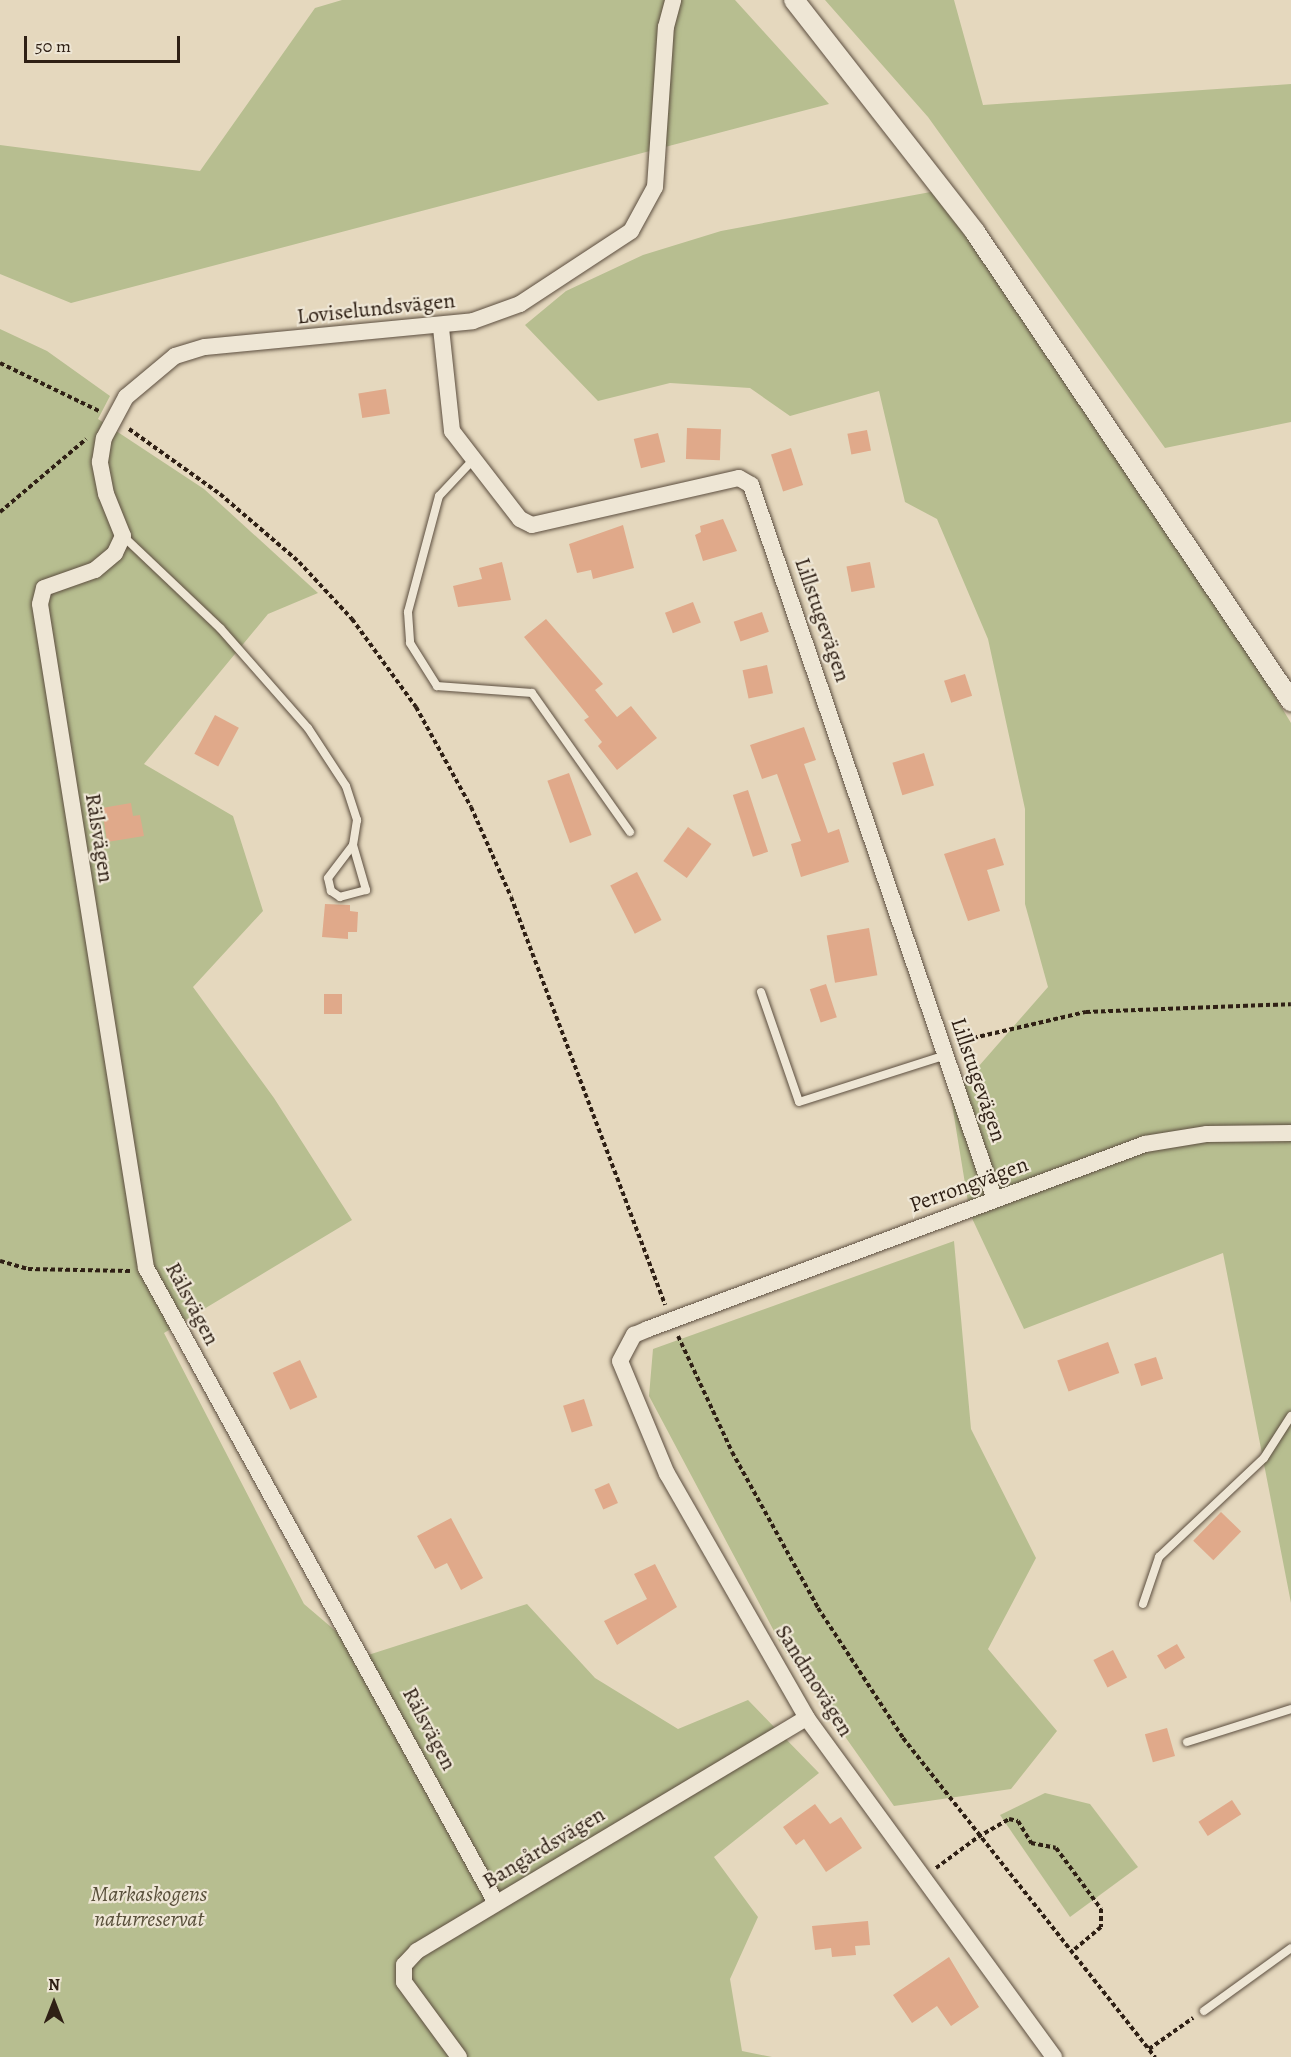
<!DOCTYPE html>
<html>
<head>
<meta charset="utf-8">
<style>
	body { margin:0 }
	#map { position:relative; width:1291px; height:2057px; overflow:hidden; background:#e5d8be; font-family:Alegreya,serif }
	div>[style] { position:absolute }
	.green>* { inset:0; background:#b7be90 }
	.building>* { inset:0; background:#e0a98a; transform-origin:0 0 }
	.path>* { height:4px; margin-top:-2px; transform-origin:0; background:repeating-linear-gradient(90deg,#2f2015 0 4.5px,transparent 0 7.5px) }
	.roads { filter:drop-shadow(0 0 2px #5c4e3f) drop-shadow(0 0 2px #5c4e3f) }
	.service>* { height:8px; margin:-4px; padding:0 4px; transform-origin:4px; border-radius:4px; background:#eee6d5 }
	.minor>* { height:16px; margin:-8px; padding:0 8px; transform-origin:8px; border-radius:8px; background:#eee6d5 }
	.tertiary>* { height:20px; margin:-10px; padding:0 10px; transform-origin:10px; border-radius:10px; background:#eee6d5 }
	span { translate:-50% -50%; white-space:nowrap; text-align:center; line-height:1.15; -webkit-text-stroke:4.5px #eee6d5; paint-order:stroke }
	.street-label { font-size:22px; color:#2f2015 }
	.park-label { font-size:22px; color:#584f3a; font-style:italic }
	.north { position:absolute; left:24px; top:1973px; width:60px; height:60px; -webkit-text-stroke:4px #eee6d5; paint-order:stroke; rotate:0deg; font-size:16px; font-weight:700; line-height:24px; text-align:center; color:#2f2015 }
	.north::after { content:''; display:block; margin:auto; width:21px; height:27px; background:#2f2015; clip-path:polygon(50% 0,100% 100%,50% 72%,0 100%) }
	.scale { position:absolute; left:24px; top:36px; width:156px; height:27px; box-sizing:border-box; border:3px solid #2f2015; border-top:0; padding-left:8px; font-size:18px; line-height:21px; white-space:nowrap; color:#2f2015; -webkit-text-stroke:4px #eee6d5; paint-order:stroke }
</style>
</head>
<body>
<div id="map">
	<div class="green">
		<i style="clip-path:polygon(342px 0,735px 0,829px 104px,71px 303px,0 274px,0 145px,200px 171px,315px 8px)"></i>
		<i style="clip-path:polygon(825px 0,954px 0,983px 105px,1291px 84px,1291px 422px,1165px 448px,928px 117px)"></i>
		<i style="clip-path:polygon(936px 191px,1216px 599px,1291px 723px,1291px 1603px,1223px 1253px,1024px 1329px,970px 1214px,951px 1098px,1048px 987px,1025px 904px,1025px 809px,988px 639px,937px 519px,905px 502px,879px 391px,790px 416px,750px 388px,670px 383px,598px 401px,525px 325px,566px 291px,643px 255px,721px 231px)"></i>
		<i style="clip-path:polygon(0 329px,47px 351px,110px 396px,98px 419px,204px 489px,318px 593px,268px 614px,144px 764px,233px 816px,263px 911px,193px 987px,274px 1098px,352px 1220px,164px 1333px,304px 1604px,365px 1656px,527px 1604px,595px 1678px,678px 1729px,748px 1700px,819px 1773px,714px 1857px,758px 1917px,730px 1979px,742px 2051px,772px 2057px,0 2057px)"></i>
		<i style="clip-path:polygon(954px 1241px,971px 1429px,1036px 1558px,988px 1649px,1057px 1731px,1011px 1789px,894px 1806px,784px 1650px,649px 1396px,653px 1349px)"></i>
		<i style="clip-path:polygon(1045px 1793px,1090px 1804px,1138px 1867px,1070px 1917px,1000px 1815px)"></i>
	</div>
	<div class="building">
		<i style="left:386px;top:389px;width:25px;height:28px;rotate:81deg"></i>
		<i style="left:687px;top:428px;width:34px;height:31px;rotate:2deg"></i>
		<i style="left:867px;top:430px;width:21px;height:20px;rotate:79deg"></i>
		<i style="left:658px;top:433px;width:30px;height:25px;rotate:76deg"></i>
		<i style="left:791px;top:448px;width:39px;height:21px;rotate:72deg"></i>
		<i style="clip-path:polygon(723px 519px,737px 551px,703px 561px,695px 535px,701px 532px,700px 526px)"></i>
		<i style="clip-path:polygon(623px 525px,634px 568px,593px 579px,591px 570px,577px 573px,569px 544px)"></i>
		<i style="clip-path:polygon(502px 562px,511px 600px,458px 607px,453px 586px,482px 579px,479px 568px)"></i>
		<i style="left:870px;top:562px;width:26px;height:24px;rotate:79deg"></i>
		<i style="left:693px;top:602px;width:22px;height:30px;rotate:69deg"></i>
		<i style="left:762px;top:612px;width:21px;height:30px;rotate:71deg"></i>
		<i style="clip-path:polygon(546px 619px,603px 684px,595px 690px,617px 717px,631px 706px,657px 738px,617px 770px,598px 746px,602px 742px,584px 720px,589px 717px,524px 637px)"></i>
		<i style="left:767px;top:665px;width:29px;height:25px;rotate:78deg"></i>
		<i style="left:965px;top:674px;width:23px;height:22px;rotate:72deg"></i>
		<i style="left:215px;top:715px;width:27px;height:44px;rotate:28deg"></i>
		<i style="clip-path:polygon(804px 727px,816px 760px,804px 764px,828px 833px,839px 829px,849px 862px,801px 877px,791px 844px,801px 841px,777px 774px,762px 779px,750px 745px)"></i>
		<i style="left:924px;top:753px;width:34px;height:33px;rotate:73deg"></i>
		<i style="left:569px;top:773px;width:66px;height:23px;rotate:70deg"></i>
		<i style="left:748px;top:790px;width:65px;height:16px;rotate:72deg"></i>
		<i style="clip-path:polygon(131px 803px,133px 816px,140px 815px,144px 836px,107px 842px,102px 808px)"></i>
		<i style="left:688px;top:827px;width:29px;height:42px;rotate:36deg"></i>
		<i style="clip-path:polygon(995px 838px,1004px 865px,987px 870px,1000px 911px,968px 921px,944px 854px)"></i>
		<i style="left:637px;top:872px;width:54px;height:30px;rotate:63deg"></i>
		<i style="clip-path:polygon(325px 904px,350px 905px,350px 911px,358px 912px,357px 932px,348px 932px,348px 939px,322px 937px)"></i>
		<i style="left:869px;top:928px;width:48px;height:43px;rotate:80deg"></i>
		<i style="left:826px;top:984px;width:35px;height:17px;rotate:72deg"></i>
		<i style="left:324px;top:994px;width:18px;height:20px"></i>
		<i style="left:1108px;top:1342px;width:33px;height:54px;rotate:70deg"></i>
		<i style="left:1156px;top:1357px;width:23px;height:23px;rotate:72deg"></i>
		<i style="left:300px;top:1360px;width:41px;height:30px;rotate:65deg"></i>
		<i style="left:584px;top:1399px;width:28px;height:22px;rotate:72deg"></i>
		<i style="left:609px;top:1483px;width:22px;height:16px;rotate:66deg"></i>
		<i style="left:1221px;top:1512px;width:28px;height:40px;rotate:44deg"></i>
		<i style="clip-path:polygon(451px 1518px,483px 1578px,461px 1590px,447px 1563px,435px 1569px,417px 1536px)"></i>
		<i style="clip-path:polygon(655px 1564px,677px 1607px,617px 1645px,604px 1621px,647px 1599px,634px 1574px)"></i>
		<i style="left:1177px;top:1644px;width:16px;height:23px;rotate:60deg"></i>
		<i style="left:1113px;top:1650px;width:31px;height:22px;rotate:63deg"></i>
		<i style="left:1167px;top:1728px;width:29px;height:23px;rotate:74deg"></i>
		<i style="left:1232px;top:1800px;width:17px;height:40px;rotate:57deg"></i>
		<i style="clip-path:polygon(815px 1804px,830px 1824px,841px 1817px,862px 1848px,826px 1872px,804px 1839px,796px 1845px,783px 1827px)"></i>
		<i style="clip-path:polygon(868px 1921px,870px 1945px,855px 1946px,856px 1955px,832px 1957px,831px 1948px,815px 1950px,812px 1926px)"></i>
		<i style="clip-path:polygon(949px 1957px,979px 2007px,951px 2026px,937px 2006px,912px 2023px,893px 1995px)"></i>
	</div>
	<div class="path">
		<i style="left:0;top:363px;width:110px;rotate:25.9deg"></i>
		<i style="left:129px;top:429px;width:112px;rotate:35.5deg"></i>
		<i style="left:220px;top:494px;width:104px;rotate:40.7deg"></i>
		<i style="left:299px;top:562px;width:78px;rotate:47.1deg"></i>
		<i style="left:352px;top:619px;width:109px;rotate:54deg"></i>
		<i style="left:416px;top:707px;width:114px;rotate:61.2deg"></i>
		<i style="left:471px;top:807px;width:98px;rotate:66deg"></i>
		<i style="left:511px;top:897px;width:436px;rotate:69.3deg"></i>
		<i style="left:0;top:512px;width:113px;rotate:-40.3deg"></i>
		<i style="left:959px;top:1047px;width:17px;rotate:-33deg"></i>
		<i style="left:973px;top:1038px;width:116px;rotate:-13deg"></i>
		<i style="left:1086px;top:1012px;width:205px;rotate:-2.2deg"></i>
		<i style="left:0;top:1261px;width:29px;rotate:16deg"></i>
		<i style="left:28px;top:1269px;width:102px;rotate:1.1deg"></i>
		<i style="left:678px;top:1336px;width:128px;rotate:65deg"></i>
		<i style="left:732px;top:1452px;width:178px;rotate:61.1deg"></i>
		<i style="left:818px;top:1608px;width:155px;rotate:56.8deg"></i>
		<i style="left:903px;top:1738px;width:407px;rotate:51.7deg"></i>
		<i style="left:936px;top:1868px;width:52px;rotate:-36.4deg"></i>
		<i style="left:978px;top:1837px;width:36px;rotate:-30deg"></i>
		<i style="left:1009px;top:1819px;width:9px;rotate:13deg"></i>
		<i style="left:1018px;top:1821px;width:26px;rotate:59deg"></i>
		<i style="left:1031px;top:1843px;width:25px;rotate:11deg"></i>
		<i style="left:1056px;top:1848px;width:76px;rotate:53.6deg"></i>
		<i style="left:1101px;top:1909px;width:18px;rotate:90deg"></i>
		<i style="left:1101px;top:1927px;width:38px;rotate:140deg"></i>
		<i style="left:1149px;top:2049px;width:54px;rotate:-35.2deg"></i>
	</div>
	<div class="roads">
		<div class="service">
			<i style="left:472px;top:461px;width:48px;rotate:133.3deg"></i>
			<i style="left:439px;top:496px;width:120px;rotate:105deg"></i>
			<i style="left:408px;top:612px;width:31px;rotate:86deg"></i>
			<i style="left:410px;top:643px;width:51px;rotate:57.9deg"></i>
			<i style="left:437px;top:686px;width:95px;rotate:4.2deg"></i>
			<i style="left:532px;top:693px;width:170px;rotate:54.8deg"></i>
			<i style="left:123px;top:536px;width:134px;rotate:43.5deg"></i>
			<i style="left:220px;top:628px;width:133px;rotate:48.7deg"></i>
			<i style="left:308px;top:728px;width:69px;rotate:56.8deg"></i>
			<i style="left:346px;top:786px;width:36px;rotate:72deg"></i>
			<i style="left:357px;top:820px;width:25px;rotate:99deg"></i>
			<i style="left:353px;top:845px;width:47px;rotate:73.9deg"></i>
			<i style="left:366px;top:890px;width:27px;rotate:165deg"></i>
			<i style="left:340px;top:897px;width:11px;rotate:-146deg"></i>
			<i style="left:331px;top:891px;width:13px;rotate:-103deg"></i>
			<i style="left:328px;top:878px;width:41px;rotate:-52.9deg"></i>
			<i style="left:761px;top:992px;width:116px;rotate:70.9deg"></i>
			<i style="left:799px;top:1102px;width:154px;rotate:-17.7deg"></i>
			<i style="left:1143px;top:1604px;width:50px;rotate:-71.2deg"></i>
			<i style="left:1159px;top:1557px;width:144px;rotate:-43.3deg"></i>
			<i style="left:1264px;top:1458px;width:50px;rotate:-57.3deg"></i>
			<i style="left:1187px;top:1742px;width:109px;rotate:-17.6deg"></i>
			<i style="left:1204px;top:2011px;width:107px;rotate:-35.9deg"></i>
		</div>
		<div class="minor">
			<i style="left:441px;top:328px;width:104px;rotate:83.9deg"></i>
			<i style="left:452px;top:431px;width:111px;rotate:52.3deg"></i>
			<i style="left:520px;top:519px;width:13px;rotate:27deg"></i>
			<i style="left:532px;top:525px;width:212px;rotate:-12.8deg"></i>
			<i style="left:739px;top:478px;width:14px;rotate:30deg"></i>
			<i style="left:751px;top:485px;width:755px;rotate:71.16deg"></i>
			<i style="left:496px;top:1903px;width:725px;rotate:-118.86deg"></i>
			<i style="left:146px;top:1268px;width:672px;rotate:-99.07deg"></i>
			<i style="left:40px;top:604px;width:16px;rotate:-76deg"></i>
			<i style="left:44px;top:588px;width:54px;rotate:-19.4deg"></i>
			<i style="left:95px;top:570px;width:26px;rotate:-40deg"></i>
			<i style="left:115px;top:553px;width:19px;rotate:-65deg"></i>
			<i style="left:123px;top:536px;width:45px;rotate:-112deg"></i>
			<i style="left:106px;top:494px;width:33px;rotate:-101deg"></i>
			<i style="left:100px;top:462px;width:24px;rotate:-81deg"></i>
			<i style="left:104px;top:438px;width:47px;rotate:-61.8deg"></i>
			<i style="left:126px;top:397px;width:64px;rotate:-39.9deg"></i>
			<i style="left:175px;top:356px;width:31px;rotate:-17deg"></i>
			<i style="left:205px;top:347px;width:269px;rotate:-5.5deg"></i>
			<i style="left:473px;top:321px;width:50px;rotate:-19.9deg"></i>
			<i style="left:520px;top:304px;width:133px;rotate:-33.3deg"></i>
			<i style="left:631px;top:231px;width:50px;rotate:-61.4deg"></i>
			<i style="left:655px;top:187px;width:160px;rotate:-86.1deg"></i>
			<i style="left:666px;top:27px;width:28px;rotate:-75deg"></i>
			<i style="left:459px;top:2057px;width:93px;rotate:-126.3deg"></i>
			<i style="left:404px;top:1982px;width:17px;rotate:-90deg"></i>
			<i style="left:404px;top:1965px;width:19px;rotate:-47deg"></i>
			<i style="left:417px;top:1951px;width:454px;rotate:-30.9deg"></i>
			<i style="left:1054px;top:2057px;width:419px;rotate:-126.1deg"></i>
			<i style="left:807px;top:1718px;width:281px;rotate:-119.8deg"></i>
			<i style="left:667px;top:1474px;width:122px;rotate:-112.6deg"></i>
			<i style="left:620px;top:1361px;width:30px;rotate:-62deg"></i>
			<i style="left:634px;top:1335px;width:15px;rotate:-23deg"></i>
			<i style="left:648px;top:1329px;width:530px;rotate:-20.42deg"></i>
			<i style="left:1145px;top:1144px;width:63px;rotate:-9.2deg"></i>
			<i style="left:1207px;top:1134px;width:84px;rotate:-0.7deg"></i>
		</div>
		<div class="tertiary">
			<i style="left:794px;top:0;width:294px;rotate:52deg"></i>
			<i style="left:975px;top:232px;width:566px;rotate:56.03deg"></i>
		</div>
	</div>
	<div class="street-label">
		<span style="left:376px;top:309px;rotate:-6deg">Loviselundsvägen</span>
		<span style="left:822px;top:620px;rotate:71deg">Lillstugevägen</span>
		<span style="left:99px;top:838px;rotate:81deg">Rälsvägen</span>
		<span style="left:978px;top:1080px;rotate:71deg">Lillstugevägen</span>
		<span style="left:969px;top:1185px;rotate:-20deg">Perrongvägen</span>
		<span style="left:192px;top:1304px;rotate:62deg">Rälsvägen</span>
		<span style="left:814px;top:1681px;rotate:58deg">Sandmovägen</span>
		<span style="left:429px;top:1729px;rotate:62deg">Rälsvägen</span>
		<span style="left:544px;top:1848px;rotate:-31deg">Bangårdsvägen</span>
	</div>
	<div class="park-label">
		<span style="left:149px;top:1907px">Markaskogens<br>naturreservat</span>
	</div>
	<div class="north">N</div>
	<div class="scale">50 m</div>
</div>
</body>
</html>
